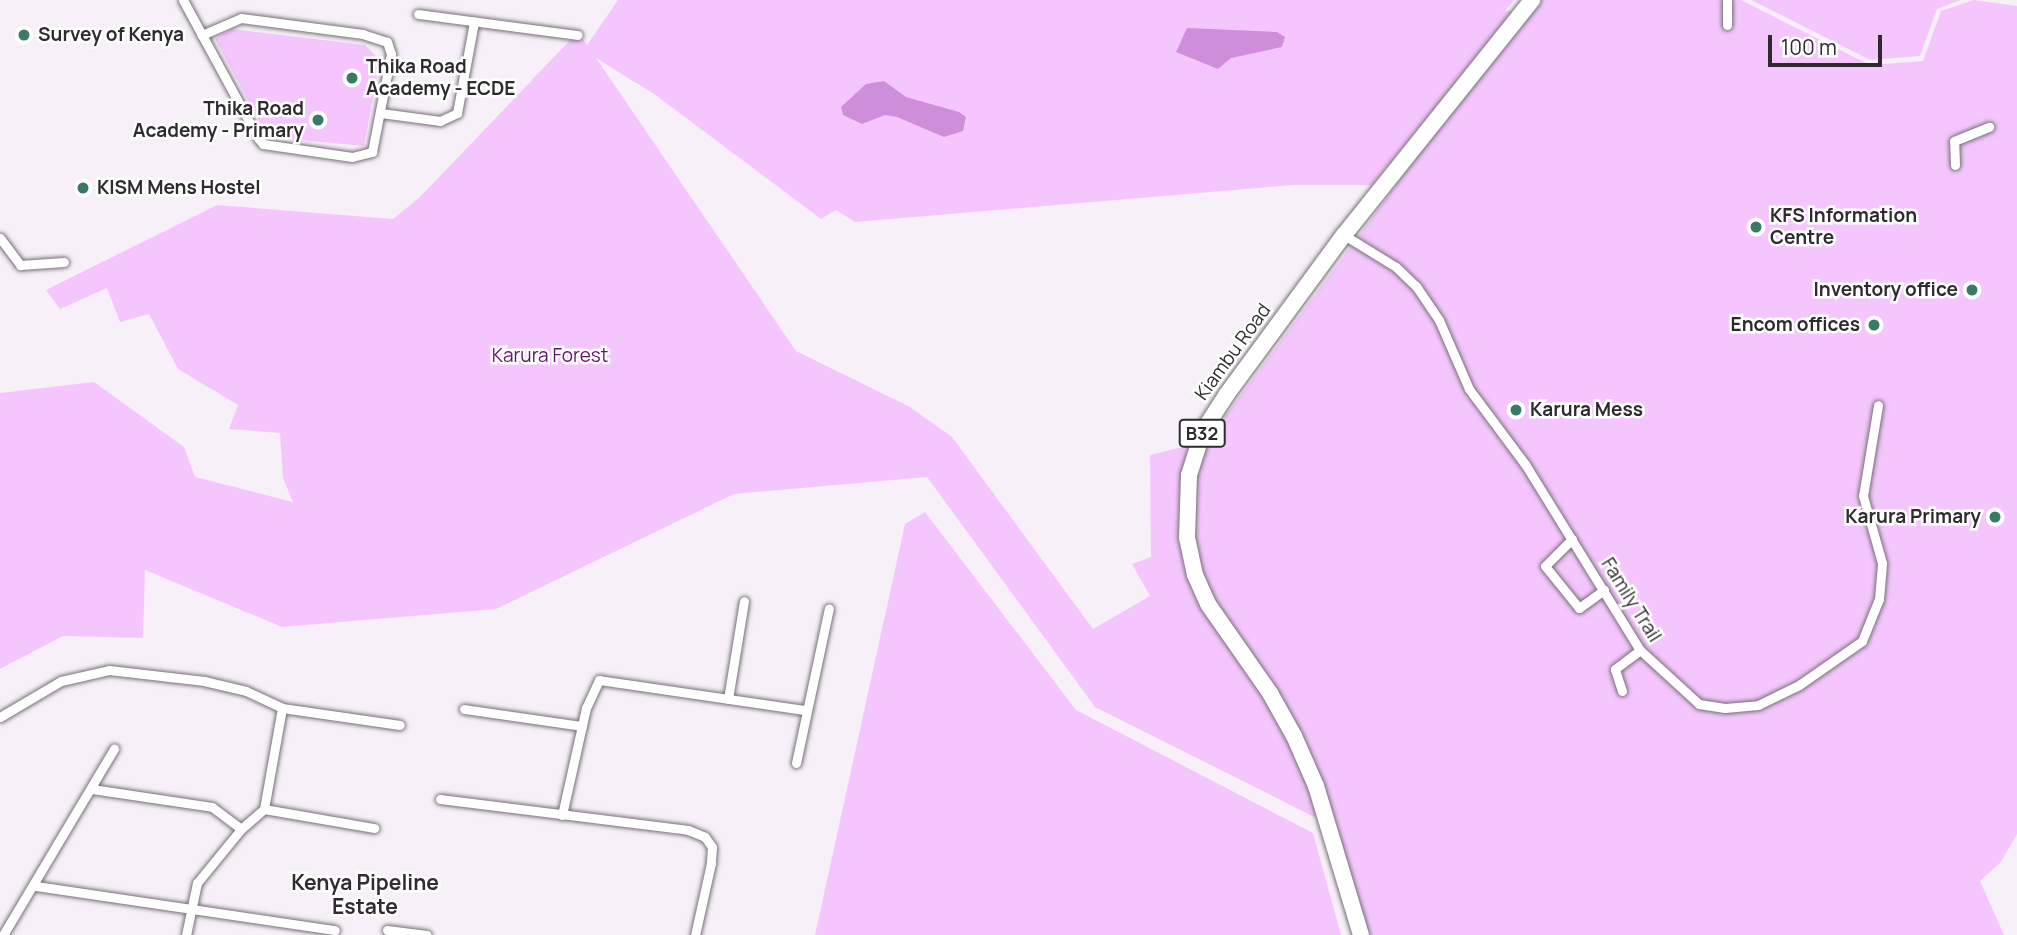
<!DOCTYPE html>
<html>
<head>
<meta charset="utf-8">
<style>
	body { margin:0 }
	#map { position:relative; width:2017px; height:935px; overflow:hidden; background:#f7f0f8; font-family:Manrope,sans-serif }
	div>[style] { position:absolute }
	.green>* { inset:0; background:#f5c6fe }
	.water>* { inset:0; background:#ce8ed9 }
	.roads { filter:drop-shadow(0 0 2px #767077) drop-shadow(0 0 2px #767077) }
	.minor>* { height:9px; margin:-4.5px; padding:0 4.5px; transform-origin:4.5px; border-radius:4.5px; background:#fff }
	.trunk>* { height:16px; margin:-8px; padding:0 8px; transform-origin:8px; border-radius:8px; background:#fff }
	.dots>* { width:19px; height:19px; translate:-50% -50%; box-sizing:border-box; border:4px solid #fff; border-radius:50% }
	span { translate:-50% -50%; white-space:nowrap; text-align:center; line-height:1.15; -webkit-text-stroke:5px #fff; paint-order:stroke }
	.shield-label span { padding:2px 5px; background:#fff; border:2px solid; border-radius:5px; -webkit-text-stroke-width:0 }
	.shield-label { font-size:18px; color:#2d2b2e; font-weight:700 }
	.poi-label { font-size:19px; color:#2d2b2e; font-weight:700 }
	.left { translate:0 -50%; text-align:left }
	.right { translate:-100% -50%; text-align:right }
	.street-label { font-size:19px; color:#2d2b2e }
	.park-label { font-size:19px; color:#621370 }
	.neighbourhood-label { font-size:21px; color:#322c32; font-weight:700 }
	.scale { position:absolute; left:1768px; top:35px; width:114px; height:32px; box-sizing:border-box; border:4px solid #2d2b2e; border-top:0; padding-left:9px; font-size:21px; line-height:24px; white-space:nowrap; color:#2d2b2e; -webkit-text-stroke:5px #fff; paint-order:stroke }
</style>
</head>
<body>
<div id="map">
	<div class="green">
		<i style="clip-path:polygon(618px 0,1514px 0,1505px 11px,1514px 11px,1372px 185px,1294px 185px,855px 222px,836px 210px,821px 219px,654px 94px,596px 58px,796px 351px,910px 407px,952px 437px,1093px 629px,1150px 596px,1132px 564px,1151px 557px,1150px 455px,1207px 441px,1533px 0,1741px 0,1870px 65px,1923px 61px,1941px 11px,1974px 0,2017px 6px,2017px 834px,2001px 862px,1980px 881px,2004px 935px,1366px 935px,1336px 828px,1095px 707px,927px 477px,734px 494px,496px 609px,282px 627px,145px 570px,143px 638px,63px 636px,0 669px,0 393px,94px 382px,184px 447px,195px 477px,293px 502px,283px 478px,280px 433px,229px 429px,238px 405px,178px 369px,149px 314px,120px 322px,107px 288px,60px 309px,46px 290px,217px 205px,393px 219px,420px 197px,578px 32px,587px 45px)"></i>
		<i style="clip-path:polygon(1751px 0,1960px 0,1937px 9px,1920px 56px,1870px 60px)"></i>
		<i style="clip-path:polygon(232px 29px,365px 45px,380px 60px,364px 146px,268px 137px,215px 39px)"></i>
		<i style="clip-path:polygon(925px 512px,1076px 710px,1313px 833px,1341px 935px,815px 935px,905px 524px)"></i>
	</div>
	<div class="water">
		<i style="clip-path:polygon(1187px 28px,1277px 32px,1285px 37px,1282px 47px,1231px 58px,1218px 69px,1176px 52px)"></i>
		<i style="clip-path:polygon(884px 81px,906px 97px,959px 112px,966px 117px,963px 131px,944px 137px,897px 117px,885px 115px,862px 124px,843px 115px,841px 107px,866px 84px)"></i>
	</div>
	<div class="roads">
		<div class="minor">
			<i style="left:183px;top:0;width:157px;rotate:61.5deg"></i>
			<i style="left:258px;top:138px;width:8px;rotate:50deg"></i>
			<i style="left:263px;top:144px;width:90px;rotate:8.3deg"></i>
			<i style="left:352px;top:157px;width:21px;rotate:-14deg"></i>
			<i style="left:372px;top:152px;width:100px;rotate:-79deg"></i>
			<i style="left:391px;top:54px;width:13px;rotate:-108deg"></i>
			<i style="left:387px;top:42px;width:25px;rotate:-162deg"></i>
			<i style="left:363px;top:34px;width:123px;rotate:-172.5deg"></i>
			<i style="left:241px;top:18px;width:43px;rotate:156.4deg"></i>
			<i style="left:1727px;top:0;width:25px;rotate:90deg"></i>
			<i style="left:418px;top:14px;width:161px;rotate:7.5deg"></i>
			<i style="left:381px;top:113px;width:60px;rotate:7.7deg"></i>
			<i style="left:440px;top:121px;width:19px;rotate:-25deg"></i>
			<i style="left:457px;top:113px;width:93px;rotate:-79.4deg"></i>
			<i style="left:1955px;top:165px;width:24px;rotate:-92deg"></i>
			<i style="left:1954px;top:141px;width:38px;rotate:-22deg"></i>
			<i style="left:1344px;top:235px;width:61px;rotate:31.6deg"></i>
			<i style="left:1396px;top:267px;width:28px;rotate:44deg"></i>
			<i style="left:1416px;top:286px;width:41px;rotate:55.9deg"></i>
			<i style="left:1439px;top:320px;width:75px;rotate:66.5deg"></i>
			<i style="left:1469px;top:389px;width:94px;rotate:53.3deg"></i>
			<i style="left:1525px;top:464px;width:219px;rotate:58.3deg"></i>
			<i style="left:1640px;top:650px;width:80px;rotate:42.5deg"></i>
			<i style="left:1699px;top:704px;width:26px;rotate:9deg"></i>
			<i style="left:1725px;top:708px;width:33px;rotate:-5deg"></i>
			<i style="left:1758px;top:705px;width:46px;rotate:-26deg"></i>
			<i style="left:1799px;top:685px;width:77px;rotate:-34.9deg"></i>
			<i style="left:1862px;top:641px;width:45px;rotate:-68deg"></i>
			<i style="left:1879px;top:599px;width:36px;rotate:-85deg"></i>
			<i style="left:1882px;top:563px;width:70px;rotate:-105.8deg"></i>
			<i style="left:1863px;top:496px;width:92px;rotate:-80.6deg"></i>
			<i style="left:0;top:238px;width:34px;rotate:53deg"></i>
			<i style="left:20px;top:265px;width:44px;rotate:-3.9deg"></i>
			<i style="left:1572px;top:539px;width:38px;rotate:135deg"></i>
			<i style="left:1545px;top:566px;width:54px;rotate:51deg"></i>
			<i style="left:1579px;top:608px;width:31px;rotate:-36deg"></i>
			<i style="left:1622px;top:691px;width:23px;rotate:-108deg"></i>
			<i style="left:1615px;top:669px;width:31px;rotate:-37deg"></i>
			<i style="left:728px;top:699px;width:99px;rotate:-80.7deg"></i>
			<i style="left:464px;top:709px;width:119px;rotate:8.2deg"></i>
			<i style="left:0;top:717px;width:71px;rotate:-30.5deg"></i>
			<i style="left:61px;top:681px;width:49px;rotate:-12.9deg"></i>
			<i style="left:109px;top:670px;width:96px;rotate:6.6deg"></i>
			<i style="left:204px;top:681px;width:43px;rotate:13.4deg"></i>
			<i style="left:246px;top:691px;width:40px;rotate:25deg"></i>
			<i style="left:282px;top:708px;width:119px;rotate:8.2deg"></i>
			<i style="left:796px;top:763px;width:158px;rotate:-78deg"></i>
			<i style="left:92px;top:789px;width:121px;rotate:8.5deg"></i>
			<i style="left:212px;top:807px;width:36px;rotate:37deg"></i>
			<i style="left:440px;top:799px;width:250px;rotate:7.1deg"></i>
			<i style="left:688px;top:830px;width:18px;rotate:22deg"></i>
			<i style="left:705px;top:837px;width:12px;rotate:55deg"></i>
			<i style="left:712px;top:847px;width:16px;rotate:94deg"></i>
			<i style="left:711px;top:863px;width:74px;rotate:102.5deg"></i>
			<i style="left:264px;top:809px;width:112px;rotate:9.8deg"></i>
			<i style="left:562px;top:815px;width:110px;rotate:-77.4deg"></i>
			<i style="left:586px;top:708px;width:31px;rotate:-65deg"></i>
			<i style="left:599px;top:680px;width:208px;rotate:8.3deg"></i>
			<i style="left:36px;top:886px;width:302px;rotate:8.4deg"></i>
			<i style="left:387px;top:930px;width:40px;rotate:7.1deg"></i>
			<i style="left:3px;top:935px;width:217px;rotate:-59.2deg"></i>
			<i style="left:186px;top:935px;width:53px;rotate:-78.1deg"></i>
			<i style="left:197px;top:883px;width:70px;rotate:-50.8deg"></i>
			<i style="left:241px;top:829px;width:30px;rotate:-41deg"></i>
			<i style="left:264px;top:809px;width:103px;rotate:-79.9deg"></i>
		</div>
		<div class="trunk">
			<i style="left:1361px;top:935px;width:156px;rotate:-106.8deg"></i>
			<i style="left:1316px;top:786px;width:55px;rotate:-113.7deg"></i>
			<i style="left:1294px;top:736px;width:49px;rotate:-119.2deg"></i>
			<i style="left:1270px;top:693px;width:108px;rotate:-124.9deg"></i>
			<i style="left:1208px;top:604px;width:32px;rotate:-114deg"></i>
			<i style="left:1195px;top:575px;width:38px;rotate:-102deg"></i>
			<i style="left:1187px;top:538px;width:63px;rotate:-88.2deg"></i>
			<i style="left:1189px;top:475px;width:46px;rotate:-72.3deg"></i>
			<i style="left:1203px;top:431px;width:44px;rotate:-57deg"></i>
			<i style="left:1227px;top:394px;width:197px;rotate:-53.7deg"></i>
			<i style="left:1344px;top:235px;width:301px;rotate:-51.3deg"></i>
		</div>
	</div>
	<div class="dots">
		<i style="left:24px;top:35px;background:#387969"></i>
		<i style="left:352px;top:78px;background:#387969"></i>
		<i style="left:318px;top:120px;background:#387969"></i>
		<i style="left:83px;top:188px;background:#387969"></i>
		<i style="left:1756px;top:227px;background:#387969"></i>
		<i style="left:1972px;top:290px;background:#387969"></i>
		<i style="left:1874px;top:325px;background:#387969"></i>
		<i style="left:1516px;top:410px;background:#387969"></i>
		<i style="left:1995px;top:517px;background:#387969"></i>
	</div>
	<div class="shield-label">
		<span style="left:1202px;top:433px">B32</span>
	</div>
	<div class="poi-label">
		<span class="left" style="left:38px;top:35px">Survey of Kenya</span>
		<span class="left" style="left:366px;top:78px">Thika Road<br>Academy - ECDE</span>
		<span class="right" style="left:304px;top:120px">Thika Road<br>Academy - Primary</span>
		<span class="left" style="left:97px;top:188px">KISM Mens Hostel</span>
		<span class="left" style="left:1770px;top:227px">KFS Information<br>Centre</span>
		<span class="right" style="left:1958px;top:290px">Inventory office</span>
		<span class="right" style="left:1860px;top:325px">Encom offices</span>
		<span class="left" style="left:1530px;top:410px">Karura Mess</span>
		<span class="right" style="left:1981px;top:517px">Karura Primary</span>
	</div>
	<div class="street-label">
		<span style="left:1233px;top:352px;rotate:-54deg">Kiambu Road</span>
		<span style="left:1631px;top:600px;rotate:58deg">Family Trail</span>
	</div>
	<div class="park-label">
		<span style="left:550px;top:356px">Karura Forest</span>
	</div>
	<div class="neighbourhood-label">
		<span style="left:365px;top:894px">Kenya Pipeline<br>Estate</span>
	</div>
	<div class="scale">100 m</div>
</div>
</body>
</html>
